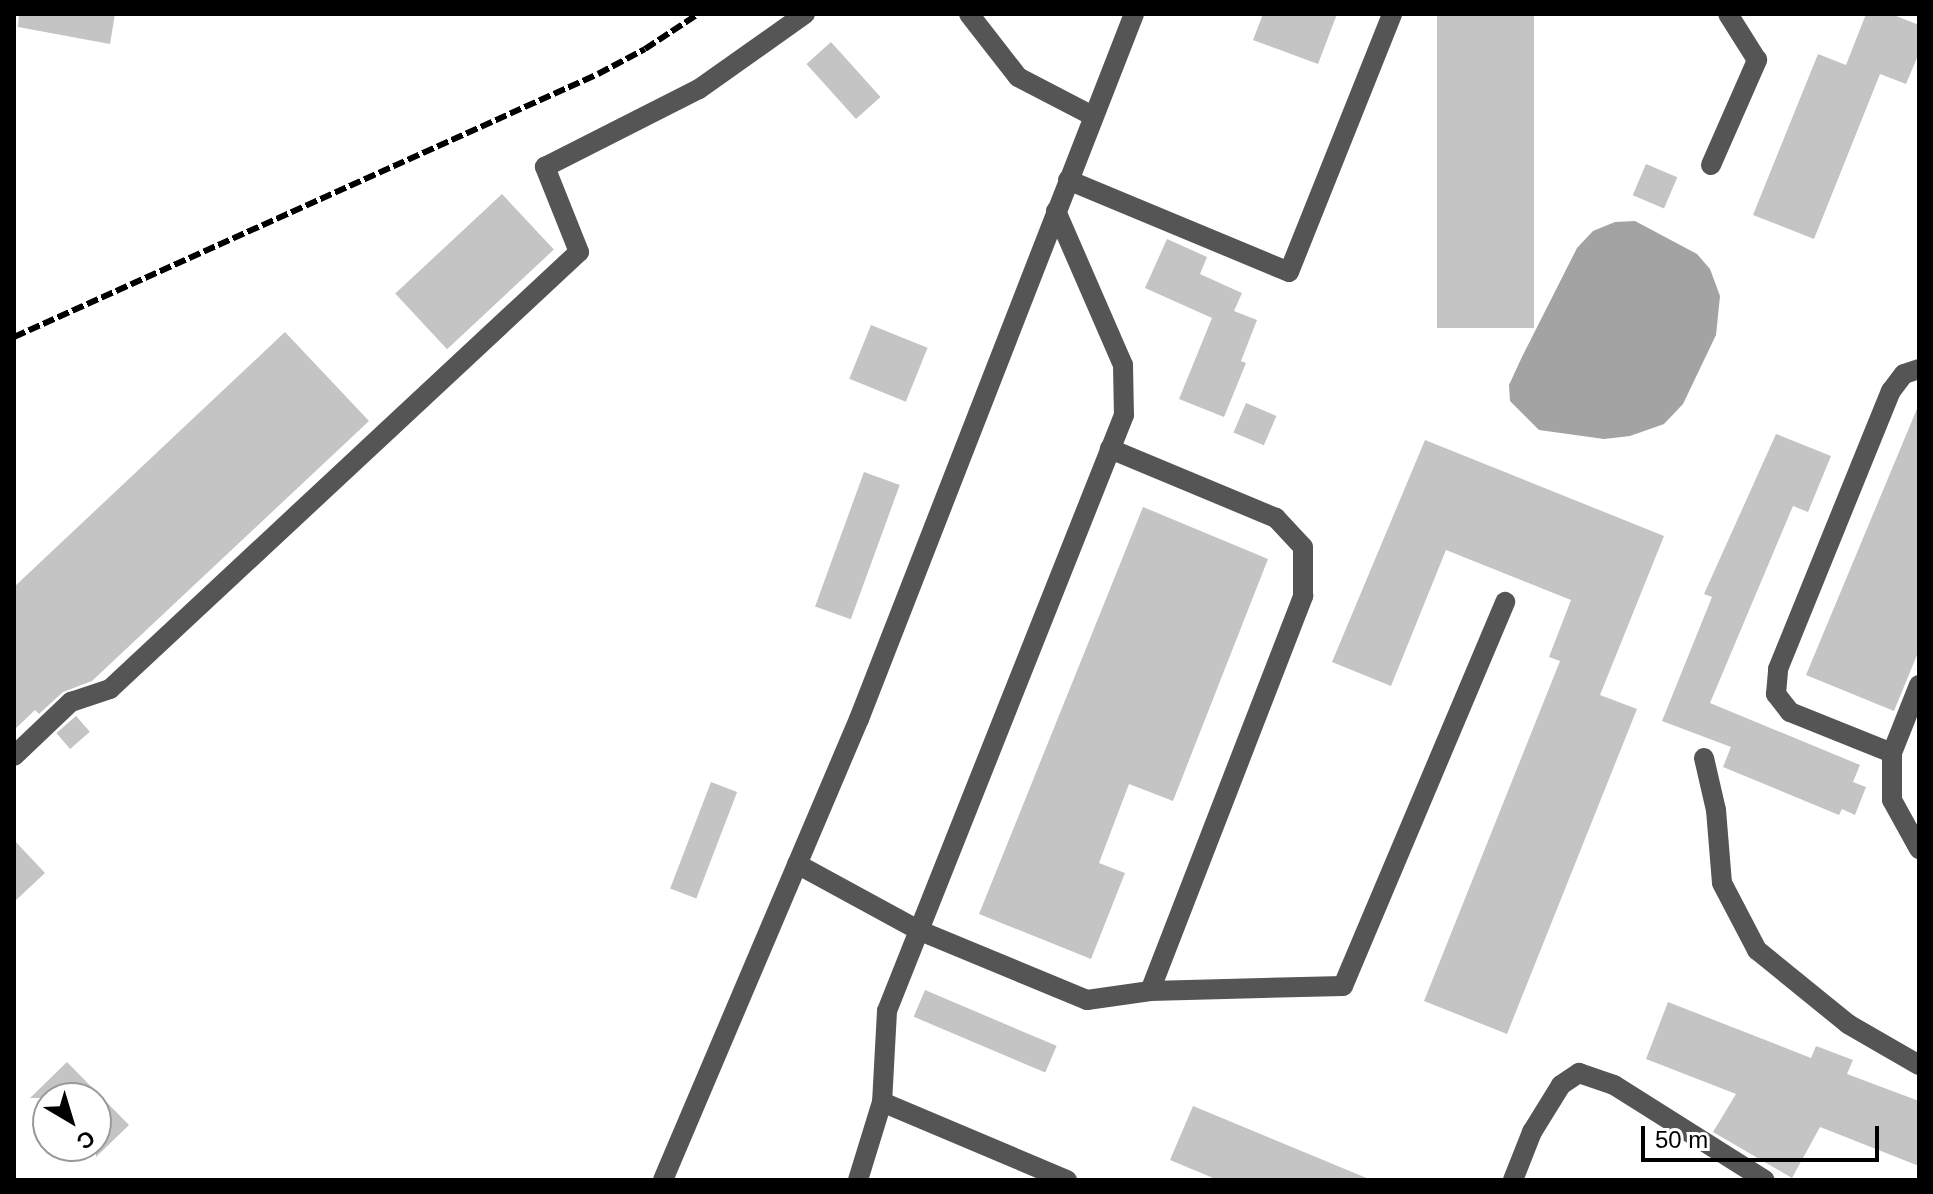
<!DOCTYPE html>
<html>
<head>
<meta charset="utf-8">
<style>
	body { margin:0 }
	#map { position:relative; width:1933px; height:1194px; overflow:hidden; background:#fff; font-family:Arial,sans-serif }
	div>[style] { position:absolute }
	.water>* { inset:0; background:#a3a3a3 }
	.building>* { inset:0; background:#c4c4c4; transform-origin:0 0 }
	.minor>* { height:20px; margin:-10px; padding:0 10px; transform-origin:10px; border-radius:10px; background:#555 }
	.rail>* { height:6px; margin-top:-3px; transform-origin:0; background:repeating-linear-gradient(90deg,#000 0 12px,transparent 0 16px) }
	span { translate:-50% -50%; white-space:nowrap; text-align:center; line-height:1.15; -webkit-text-stroke:6px #fff; paint-order:stroke }
	.frame { position:absolute; inset:0; border:16px solid #000; pointer-events:none }
	.north { position:absolute; left:32px; top:1082px; width:80px; height:80px; box-sizing:border-box; background:#fff; border:2px solid #999; border-radius:50%; rotate:142deg; font-size:22px; font-weight:700; line-height:32px; text-align:center; color:#000 }
	.north::after { content:''; display:block; margin:auto; width:28px; height:36px; background:#000; clip-path:polygon(50% 0,100% 100%,50% 72%,0 100%) }
	.scale { position:absolute; left:1641px; top:1126px; width:238px; height:36px; box-sizing:border-box; border:4px solid #000; border-top:0; padding-left:10px; font-size:24px; line-height:28px; white-space:nowrap; color:#000; -webkit-text-stroke:6px #fff; paint-order:stroke }
</style>
</head>
<body>
<div id="map">
	<div class="water">
		<i style="clip-path:polygon(1635px 221px,1697px 254px,1710px 269px,1720px 296px,1716px 335px,1683px 404px,1664px 424px,1630px 436px,1604px 439px,1539px 430px,1510px 401px,1509px 385px,1521px 359px,1577px 248px,1593px 231px,1615px 222px)"></i>
	</div>
	<div class="building">
		<i style="clip-path:polygon(19px 14px,115px 14px,110px 44px,18px 27px)"></i>
		<i style="clip-path:polygon(1263px 14px,1337px 14px,1318px 64px,1253px 40px)"></i>
		<i style="left:1437px;top:14px;width:97px;height:314px"></i>
		<i style="clip-path:polygon(1866px 14px,1891px 14px,1919px 25px,1919px 53px,1906px 84px,1880px 74px,1814px 239px,1753px 215px,1818px 54px,1846px 65px)"></i>
		<i style="left:831px;top:42px;width:74px;height:33px;rotate:48deg"></i>
		<i style="left:1646px;top:164px;width:34px;height:34px;rotate:23deg"></i>
		<i style="left:502px;top:194px;width:76px;height:146px;rotate:47deg"></i>
		<i style="clip-path:polygon(1167px 239px,1207px 257px,1200px 274px,1242px 293px,1234px 311px,1257px 320px,1241px 361px,1246px 363px,1224px 417px,1179px 399px,1212px 318px,1145px 288px)"></i>
		<i style="left:871px;top:325px;width:61px;height:58px;rotate:22deg"></i>
		<i style="clip-path:polygon(285px 332px,369px 421px,92px 681px,63px 692px,39px 714px,35px 710px,14px 730px,14px 587px)"></i>
		<i style="left:1246px;top:403px;width:33px;height:32px;rotate:23deg"></i>
		<i style="clip-path:polygon(1919px 404px,1919px 650px,1894px 711px,1806px 675px)"></i>
		<i style="clip-path:polygon(1776px 434px,1831px 456px,1808px 512px,1793px 506px,1710px 703px,1860px 765px,1853px 782px,1866px 787px,1855px 815px,1842px 809px,1839px 815px,1723px 767px,1731px 747px,1662px 721px,1712px 597px,1704px 594px)"></i>
		<i style="clip-path:polygon(1425px 440px,1664px 536px,1600px 695px,1637px 709px,1507px 1034px,1424px 1001px,1560px 661px,1549px 657px,1571px 600px,1446px 550px,1391px 686px,1332px 662px)"></i>
		<i style="left:864px;top:472px;width:38px;height:143px;rotate:20deg"></i>
		<i style="clip-path:polygon(1143px 507px,1268px 559px,1173px 801px,1129px 784px,1099px 863px,1125px 873px,1091px 959px,979px 914px)"></i>
		<i style="left:76px;top:716px;width:21px;height:26px;rotate:49deg"></i>
		<i style="left:711px;top:782px;width:28px;height:114px;rotate:21deg"></i>
		<i style="clip-path:polygon(14px 840px,45px 873px,14px 902px)"></i>
		<i style="left:925px;top:990px;width:143px;height:29px;rotate:23deg"></i>
		<i style="clip-path:polygon(1668px 1002px,1811px 1058px,1816px 1046px,1853px 1060px,1847px 1074px,1919px 1101px,1919px 1166px,1820px 1127px,1792px 1178px,1713px 1132px,1736px 1094px,1646px 1059px)"></i>
		<i style="clip-path:polygon(67px 1062px,129px 1125px,96px 1157px,96px 1098px,30px 1098px)"></i>
		<i style="clip-path:polygon(1193px 1106px,1369px 1179px,1369px 1180px,1218px 1180px,1170px 1160px)"></i>
	</div>
	<div class="minor">
		<i style="left:969px;top:14px;width:80px;rotate:52.1deg"></i>
		<i style="left:1018px;top:77px;width:85px;rotate:27.5deg"></i>
		<i style="left:1711px;top:165px;width:115px;rotate:-66.3deg"></i>
		<i style="left:1757px;top:60px;width:54px;rotate:-122.2deg"></i>
		<i style="left:1068px;top:180px;width:239px;rotate:22.6deg"></i>
		<i style="left:1289px;top:272px;width:278px;rotate:-68.2deg"></i>
		<i style="left:1056px;top:211px;width:168px;rotate:66.5deg"></i>
		<i style="left:1123px;top:365px;width:50px;rotate:88.9deg"></i>
		<i style="left:1124px;top:415px;width:641px;rotate:111.69deg"></i>
		<i style="left:887px;top:1011px;width:91px;rotate:93.1deg"></i>
		<i style="left:882px;top:1102px;width:201px;rotate:22.9deg"></i>
		<i style="left:1919px;top:685px;width:73px;rotate:111.7deg"></i>
		<i style="left:1892px;top:753px;width:47px;rotate:90deg"></i>
		<i style="left:1892px;top:800px;width:56px;rotate:61.1deg"></i>
		<i style="left:1892px;top:753px;width:110px;rotate:-158.1deg"></i>
		<i style="left:1790px;top:712px;width:23px;rotate:-128deg"></i>
		<i style="left:1776px;top:694px;width:25px;rotate:-85deg"></i>
		<i style="left:1778px;top:669px;width:300px;rotate:-67.9deg"></i>
		<i style="left:1891px;top:391px;width:21px;rotate:-53deg"></i>
		<i style="left:1904px;top:374px;width:16px;rotate:-18deg"></i>
		<i style="left:14px;top:756px;width:79px;rotate:-43.5deg"></i>
		<i style="left:71px;top:702px;width:41px;rotate:-18.4deg"></i>
		<i style="left:110px;top:689px;width:641px;rotate:-42.98deg"></i>
		<i style="left:579px;top:252px;width:92px;rotate:-111.8deg"></i>
		<i style="left:545px;top:167px;width:173px;rotate:-26.9deg"></i>
		<i style="left:699px;top:89px;width:130px;rotate:-35.3deg"></i>
		<i style="left:1704px;top:758px;width:53px;rotate:77deg"></i>
		<i style="left:1716px;top:810px;width:73px;rotate:85.3deg"></i>
		<i style="left:1722px;top:883px;width:76px;rotate:62.4deg"></i>
		<i style="left:1757px;top:950px;width:117px;rotate:39.1deg"></i>
		<i style="left:1848px;top:1024px;width:82px;rotate:30deg"></i>
		<i style="left:797px;top:864px;width:138px;rotate:28.6deg"></i>
		<i style="left:918px;top:930px;width:183px;rotate:22.5deg"></i>
		<i style="left:1087px;top:1000px;width:64px;rotate:-8.1deg"></i>
		<i style="left:1150px;top:991px;width:424px;rotate:-68.8deg"></i>
		<i style="left:1303px;top:596px;width:49px;rotate:-90deg"></i>
		<i style="left:1303px;top:547px;width:40px;rotate:-133deg"></i>
		<i style="left:1276px;top:518px;width:180px;rotate:-157.4deg"></i>
		<i style="left:1150px;top:991px;width:193px;rotate:-1.5deg"></i>
		<i style="left:1343px;top:986px;width:417px;rotate:-67.1deg"></i>
		<i style="left:663px;top:1180px;width:501px;rotate:-66.97deg"></i>
		<i style="left:859px;top:719px;width:757px;rotate:-68.69deg"></i>
		<i style="left:858px;top:1180px;width:82px;rotate:-72.9deg"></i>
		<i style="left:1513px;top:1180px;width:52px;rotate:-68.4deg"></i>
		<i style="left:1532px;top:1132px;width:55px;rotate:-58.3deg"></i>
		<i style="left:1561px;top:1085px;width:22px;rotate:-34deg"></i>
		<i style="left:1579px;top:1073px;width:37px;rotate:19deg"></i>
		<i style="left:1614px;top:1085px;width:178px;rotate:32.2deg"></i>
	</div>
	<div class="rail">
		<i style="left:14px;top:337px;width:640px;rotate:-24.24deg"></i>
		<i style="left:598px;top:74px;width:53px;rotate:-28deg"></i>
		<i style="left:645px;top:49px;width:64px;rotate:-33.4deg"></i>
	</div>
	<div class="frame"></div>
	<div class="north">С</div>
	<div class="scale">50 m</div>
</div>
</body>
</html>
